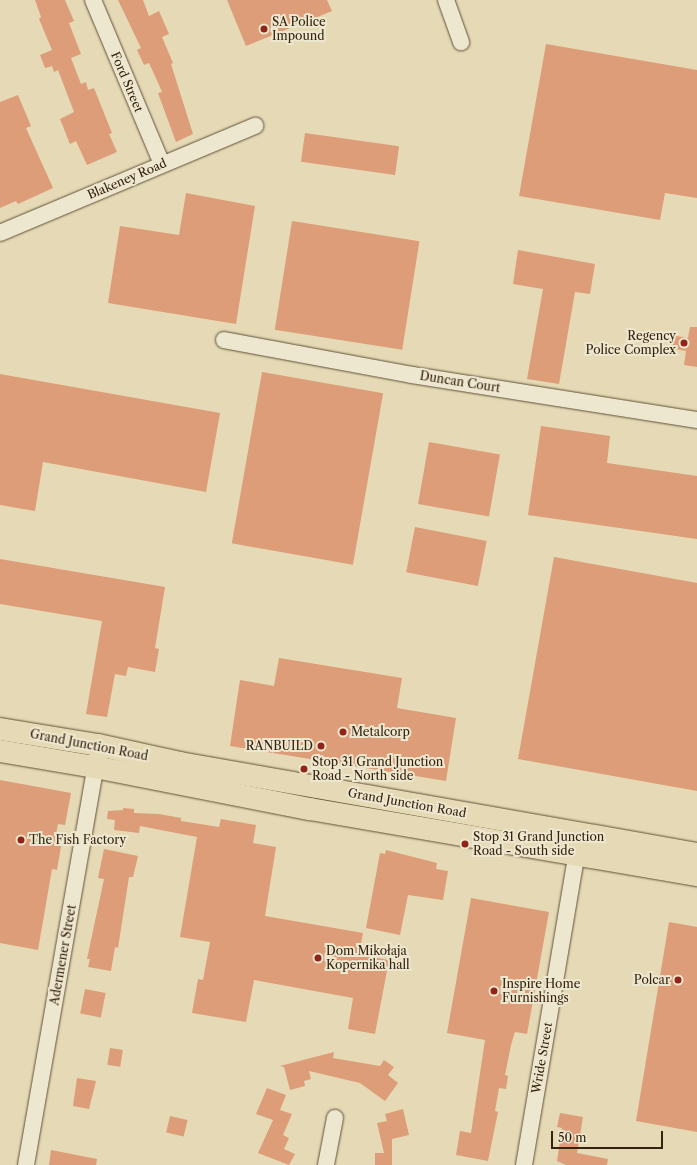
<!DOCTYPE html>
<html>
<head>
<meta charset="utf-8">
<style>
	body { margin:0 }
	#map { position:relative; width:697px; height:1165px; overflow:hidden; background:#e5dab5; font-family:"Libre Caslon Text",serif }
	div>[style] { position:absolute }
	.building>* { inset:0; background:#dc9d78; transform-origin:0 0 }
	.roads { filter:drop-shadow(0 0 1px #615038) drop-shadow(0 0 1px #615038) }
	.street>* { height:16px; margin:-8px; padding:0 8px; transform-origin:8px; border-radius:8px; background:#eee7cf }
	.highway>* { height:22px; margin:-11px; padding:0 11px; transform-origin:11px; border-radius:11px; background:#e5dab5 }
	.dots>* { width:11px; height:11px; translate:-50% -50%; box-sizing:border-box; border:2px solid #eee7cf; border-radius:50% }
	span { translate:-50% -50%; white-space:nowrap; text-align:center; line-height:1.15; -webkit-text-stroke:4px #eee7cf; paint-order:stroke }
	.poi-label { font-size:12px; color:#35220f }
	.left { translate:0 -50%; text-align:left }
	.right { translate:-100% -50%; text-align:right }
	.street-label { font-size:12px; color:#35220f }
	.scale { position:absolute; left:551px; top:1131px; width:112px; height:18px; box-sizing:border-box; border:2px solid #35220f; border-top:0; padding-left:5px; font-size:12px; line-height:14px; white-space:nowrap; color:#35220f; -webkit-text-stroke:3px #eee7cf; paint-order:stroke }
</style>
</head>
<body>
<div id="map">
	<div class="building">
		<i style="clip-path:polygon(35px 0,65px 0,74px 21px,69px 23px,81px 54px,71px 58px,81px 84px,86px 82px,88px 90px,94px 88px,112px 133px,109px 134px,117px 152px,87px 165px,76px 141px,70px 144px,60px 119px,74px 112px,58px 70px,54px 72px,52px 66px,45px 68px,40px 55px,52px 50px,39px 19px,41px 17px)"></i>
		<i style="clip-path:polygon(118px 0,143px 0,149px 16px,159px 11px,169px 34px,162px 37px,173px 63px,171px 64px,193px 134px,176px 142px,158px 93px,162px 92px,159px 85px,149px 63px,144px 65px,137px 50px,141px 48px)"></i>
		<i style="clip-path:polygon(227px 0,327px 0,332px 11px,246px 46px)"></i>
		<i style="clip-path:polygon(546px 44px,697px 70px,697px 198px,665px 193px,660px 220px,519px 196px)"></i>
		<i style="clip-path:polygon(18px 95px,31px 126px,26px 128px,53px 188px,18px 204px,16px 201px,0 208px,0 102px)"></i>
		<i style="left:305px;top:133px;width:95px;height:29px;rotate:8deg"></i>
		<i style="clip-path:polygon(186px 193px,255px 206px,236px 324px,108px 303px,120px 226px,179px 235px)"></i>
		<i style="left:292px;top:221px;width:129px;height:110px;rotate:9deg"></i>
		<i style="clip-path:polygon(518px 250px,595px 264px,590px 294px,575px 292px,559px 384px,527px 379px,543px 289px,513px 284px)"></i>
		<i style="clip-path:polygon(690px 327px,697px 327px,697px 367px,684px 365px,686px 351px,669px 348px,671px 335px,688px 338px)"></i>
		<i style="left:262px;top:372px;width:123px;height:174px;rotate:10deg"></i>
		<i style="clip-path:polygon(0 374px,220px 413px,206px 492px,43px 462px,35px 511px,0 505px)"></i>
		<i style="clip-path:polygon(541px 426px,610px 436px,607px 463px,697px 476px,697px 539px,528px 515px)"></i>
		<i style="left:429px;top:442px;width:72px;height:63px;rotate:10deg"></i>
		<i style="left:415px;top:527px;width:73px;height:46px;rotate:11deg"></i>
		<i style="clip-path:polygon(554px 557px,697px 583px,697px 791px,518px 759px)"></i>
		<i style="clip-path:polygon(0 559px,165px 587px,155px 648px,159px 649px,155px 672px,128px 667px,126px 676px,115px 674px,107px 717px,86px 714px,102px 621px,0 604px)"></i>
		<i style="clip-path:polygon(279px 658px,402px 678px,397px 708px,456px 718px,446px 781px,230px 746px,240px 680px,274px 686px)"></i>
		<i style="clip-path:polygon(0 780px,71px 793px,65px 825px,58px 824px,55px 839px,62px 841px,57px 870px,52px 869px,38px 950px,0 943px)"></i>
		<i style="clip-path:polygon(123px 808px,134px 809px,134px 813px,159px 814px,181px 818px,181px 821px,219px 827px,221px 819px,256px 825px,253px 843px,276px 847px,265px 916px,363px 933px,359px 955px,389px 960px,375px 1034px,348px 1029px,353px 998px,254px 980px,246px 1022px,192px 1013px,198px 979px,203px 980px,210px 942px,180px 937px,197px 837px,140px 826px,139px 833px,114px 830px,115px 820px,107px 819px,108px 811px,123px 810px)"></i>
		<i style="clip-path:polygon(104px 849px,138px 856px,133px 877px,129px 877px,118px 948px,115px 947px,111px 971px,88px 967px,90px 959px,87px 959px,104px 879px,98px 878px)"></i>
		<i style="clip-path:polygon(386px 850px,437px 863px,436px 869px,448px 871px,443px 900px,408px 895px,400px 935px,366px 928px,380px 853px,385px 854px)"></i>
		<i style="clip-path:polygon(471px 898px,549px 912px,527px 1034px,515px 1032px,511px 1045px,505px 1075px,508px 1076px,506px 1089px,499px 1088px,495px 1111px,498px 1112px,488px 1161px,456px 1155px,460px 1131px,471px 1133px,485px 1040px,447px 1033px)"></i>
		<i style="clip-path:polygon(669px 922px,697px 927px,697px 1132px,636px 1121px)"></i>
		<i style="left:85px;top:989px;width:21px;height:25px;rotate:11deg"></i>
		<i style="left:110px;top:1048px;width:13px;height:17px;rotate:9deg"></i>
		<i style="clip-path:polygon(334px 1052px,333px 1058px,380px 1066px,384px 1060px,394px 1067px,388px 1075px,398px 1083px,385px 1101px,360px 1083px,309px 1071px,311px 1079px,304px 1081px,305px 1086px,290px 1090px,284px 1067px,280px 1066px)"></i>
		<i style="clip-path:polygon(77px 1078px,96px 1081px,89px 1109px,73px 1106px)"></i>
		<i style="clip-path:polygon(267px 1088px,286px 1095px,280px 1110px,292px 1114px,283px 1135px,289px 1138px,284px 1149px,295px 1154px,289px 1165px,258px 1153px,273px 1120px,256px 1114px)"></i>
		<i style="clip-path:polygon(403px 1109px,409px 1135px,392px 1139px,392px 1165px,375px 1165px,375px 1153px,384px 1153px,377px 1123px,387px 1121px,385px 1114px)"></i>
		<i style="clip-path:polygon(560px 1113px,583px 1117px,577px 1153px,608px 1159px,607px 1165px,566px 1165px,557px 1161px,562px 1128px,557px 1127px)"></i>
		<i style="left:170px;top:1116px;width:18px;height:17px;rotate:13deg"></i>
		<i style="clip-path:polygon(51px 1150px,97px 1159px,96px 1165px,49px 1165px)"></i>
	</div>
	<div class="roads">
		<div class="street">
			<i style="left:93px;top:0;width:178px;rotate:67.2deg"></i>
			<i style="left:446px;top:0;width:45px;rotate:70.3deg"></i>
			<i style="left:0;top:233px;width:277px;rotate:-22.8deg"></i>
			<i style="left:224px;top:340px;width:191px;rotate:10.5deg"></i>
			<i style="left:412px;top:375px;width:289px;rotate:9deg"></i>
			<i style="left:26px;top:1165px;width:414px;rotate:-80.1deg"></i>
			<i style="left:326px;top:1165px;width:48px;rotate:-79.2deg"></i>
			<i style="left:524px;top:1165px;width:325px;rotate:-80.4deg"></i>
		</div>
		<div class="highway">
			<i style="left:0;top:729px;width:99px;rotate:9.3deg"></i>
			<i style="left:98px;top:745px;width:84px;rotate:12.4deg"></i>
			<i style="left:180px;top:763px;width:525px;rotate:9.98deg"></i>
			<i style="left:0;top:751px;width:96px;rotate:9.6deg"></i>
			<i style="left:95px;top:767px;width:219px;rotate:11.1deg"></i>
			<i style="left:310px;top:809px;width:393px;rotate:9.7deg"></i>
		</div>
	</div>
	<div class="dots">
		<i style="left:264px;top:29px;background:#8f2418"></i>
		<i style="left:684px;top:343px;background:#8f2418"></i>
		<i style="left:343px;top:732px;background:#8f2418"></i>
		<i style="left:321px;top:746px;background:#8f2418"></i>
		<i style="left:304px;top:769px;background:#8f2418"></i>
		<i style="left:21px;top:840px;background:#8f2418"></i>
		<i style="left:465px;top:844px;background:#8f2418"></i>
		<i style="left:318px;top:958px;background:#8f2418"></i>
		<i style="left:678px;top:980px;background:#8f2418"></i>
		<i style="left:494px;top:991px;background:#8f2418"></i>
	</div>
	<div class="poi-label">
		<span class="left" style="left:272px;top:29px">SA Police<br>Impound</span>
		<span class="right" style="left:676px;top:343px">Regency<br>Police Complex</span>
		<span class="left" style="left:351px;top:732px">Metalcorp</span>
		<span class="right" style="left:313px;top:746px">RANBUILD</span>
		<span class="left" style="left:312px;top:769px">Stop 31 Grand Junction<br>Road - North side</span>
		<span class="left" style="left:473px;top:844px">Stop 31 Grand Junction<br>Road - South side</span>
		<span class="left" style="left:29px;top:840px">The Fish Factory</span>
		<span class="left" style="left:326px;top:958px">Dom Mikołaja<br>Kopernika hall</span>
		<span class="right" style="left:670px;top:980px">Polcar</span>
		<span class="left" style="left:502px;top:991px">Inspire Home<br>Furnishings</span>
	</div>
	<div class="street-label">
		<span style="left:127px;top:82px;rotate:67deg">Ford Street</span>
		<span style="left:127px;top:179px;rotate:-23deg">Blakeney Road</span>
		<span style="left:460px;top:382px;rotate:9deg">Duncan Court</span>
		<span style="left:89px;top:745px;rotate:11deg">Grand Junction Road</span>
		<span style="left:407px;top:803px;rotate:10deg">Grand Junction Road</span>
		<span style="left:63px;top:955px;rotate:-80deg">Adermener Street</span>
		<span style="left:542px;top:1058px;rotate:-80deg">Wride Street</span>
	</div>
	<div class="scale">50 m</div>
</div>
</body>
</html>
